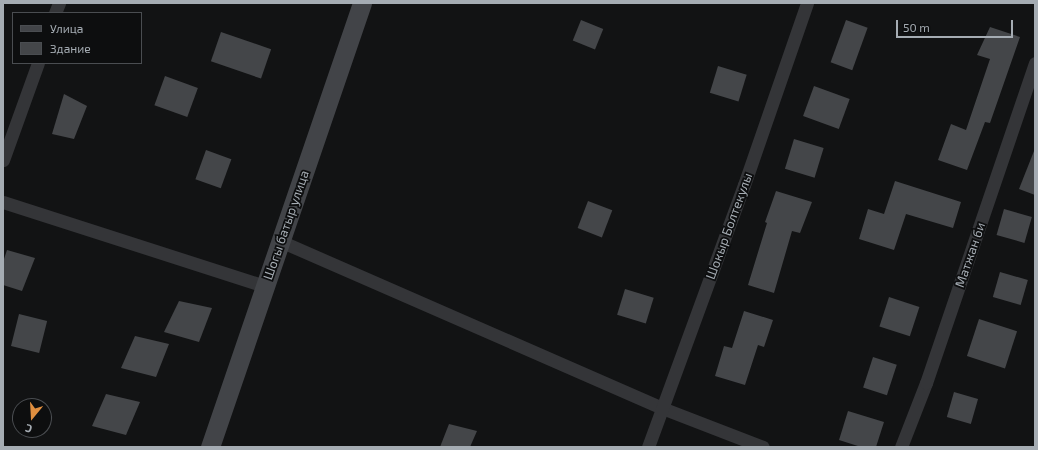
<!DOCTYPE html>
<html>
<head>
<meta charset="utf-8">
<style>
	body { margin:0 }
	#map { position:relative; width:1038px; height:450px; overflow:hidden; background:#121314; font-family:"Exo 2",sans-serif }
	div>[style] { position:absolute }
	.building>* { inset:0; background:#444649; transform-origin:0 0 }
	.street>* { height:13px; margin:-6.5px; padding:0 6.5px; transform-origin:6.5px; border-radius:6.5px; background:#343538 }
	.secondary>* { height:19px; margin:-9.5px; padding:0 9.5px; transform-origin:9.5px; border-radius:9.5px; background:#424448 }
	span { translate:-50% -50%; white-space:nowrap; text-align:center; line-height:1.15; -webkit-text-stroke:3.5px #0d0e0f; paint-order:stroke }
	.street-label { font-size:13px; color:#a5acb3 }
	.frame { position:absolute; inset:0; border:4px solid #a5acb3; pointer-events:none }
	.legend { position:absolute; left:12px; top:12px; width:130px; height:52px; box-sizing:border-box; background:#0d0e0f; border:1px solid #4a4d51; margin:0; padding:5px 7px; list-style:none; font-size:12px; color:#a5acb3 }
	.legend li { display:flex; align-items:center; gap:8px; height:20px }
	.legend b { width:20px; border:1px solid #4a4d51 }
	.north { position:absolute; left:12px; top:398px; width:40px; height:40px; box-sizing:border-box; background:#0d0e0f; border:1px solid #4a4d51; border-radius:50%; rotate:198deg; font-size:11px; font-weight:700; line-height:16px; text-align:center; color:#a5acb3 }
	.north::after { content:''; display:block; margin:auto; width:14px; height:18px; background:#df8e3f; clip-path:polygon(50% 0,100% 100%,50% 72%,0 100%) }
	.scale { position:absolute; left:896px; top:20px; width:117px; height:18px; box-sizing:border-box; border:2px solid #a5acb3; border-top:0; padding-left:5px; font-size:12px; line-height:14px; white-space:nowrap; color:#a5acb3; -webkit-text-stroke:3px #0d0e0f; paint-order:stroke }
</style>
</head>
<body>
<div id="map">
	<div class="building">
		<i style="left:581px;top:20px;width:24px;height:22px;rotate:22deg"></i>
		<i style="left:846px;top:20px;width:23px;height:45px;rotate:20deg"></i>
		<i style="clip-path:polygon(990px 27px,1020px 37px,990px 123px,985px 122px,967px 170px,938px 160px,951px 124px,966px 130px,990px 59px,977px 55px)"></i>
		<i style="left:221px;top:32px;width:53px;height:31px;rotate:19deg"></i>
		<i style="left:718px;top:66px;width:30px;height:28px;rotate:17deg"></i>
		<i style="left:165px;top:76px;width:35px;height:31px;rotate:20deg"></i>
		<i style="left:814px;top:86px;width:38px;height:32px;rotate:20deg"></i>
		<i style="clip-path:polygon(64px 94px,87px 106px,74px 139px,52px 134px)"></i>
		<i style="left:794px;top:139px;width:31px;height:31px;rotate:17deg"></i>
		<i style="left:206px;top:150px;width:27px;height:31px;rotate:20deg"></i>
		<i style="clip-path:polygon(1034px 151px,1035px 151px,1035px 195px,1019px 189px)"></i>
		<i style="clip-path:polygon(895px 181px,961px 202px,953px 228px,906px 214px,894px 250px,859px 239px,868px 209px,884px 214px)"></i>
		<i style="clip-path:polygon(776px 191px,812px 202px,800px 233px,792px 231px,774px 293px,748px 285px,767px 223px,765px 222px)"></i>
		<i style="left:588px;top:201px;width:26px;height:29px;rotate:21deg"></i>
		<i style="left:1004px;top:209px;width:29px;height:27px;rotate:16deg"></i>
		<i style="clip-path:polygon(7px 250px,35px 258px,22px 291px,3px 285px,3px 262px)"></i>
		<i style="left:1000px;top:272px;width:29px;height:26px;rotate:16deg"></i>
		<i style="left:625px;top:289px;width:30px;height:27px;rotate:17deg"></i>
		<i style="left:889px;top:297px;width:32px;height:31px;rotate:18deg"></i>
		<i style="clip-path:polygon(179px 301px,212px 308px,199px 342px,164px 332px)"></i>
		<i style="clip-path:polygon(744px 311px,773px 320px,764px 347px,758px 345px,745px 385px,715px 376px,724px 346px,732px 348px)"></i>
		<i style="left:19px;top:314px;width:29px;height:33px;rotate:14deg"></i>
		<i style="left:979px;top:319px;width:40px;height:39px;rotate:18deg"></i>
		<i style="clip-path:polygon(135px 336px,169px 344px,156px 377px,121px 368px)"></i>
		<i style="left:873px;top:357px;width:25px;height:32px;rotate:18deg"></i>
		<i style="left:954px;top:392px;width:25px;height:26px;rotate:16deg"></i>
		<i style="clip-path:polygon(106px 394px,140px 402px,126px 435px,92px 426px)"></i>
		<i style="clip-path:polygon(848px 411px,884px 422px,876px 447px,861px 447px,839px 440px)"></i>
		<i style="clip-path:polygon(449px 424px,477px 431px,470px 447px,440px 447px)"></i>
	</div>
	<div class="street">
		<i style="left:55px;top:13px;width:11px;rotate:-68deg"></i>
		<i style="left:3px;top:160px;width:103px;rotate:-70.2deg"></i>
		<i style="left:3px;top:202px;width:274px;rotate:17.8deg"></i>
		<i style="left:280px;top:241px;width:417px;rotate:23.6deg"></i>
		<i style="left:662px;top:408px;width:108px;rotate:21.1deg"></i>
		<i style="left:648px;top:447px;width:279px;rotate:-69.9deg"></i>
		<i style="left:744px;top:185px;width:193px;rotate:-70.9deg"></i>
		<i style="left:901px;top:447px;width:69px;rotate:-68.7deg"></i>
		<i style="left:926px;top:383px;width:338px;rotate:-71.2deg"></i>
	</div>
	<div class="secondary">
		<i style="left:210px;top:447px;width:469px;rotate:-71.1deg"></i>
	</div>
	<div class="street-label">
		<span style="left:286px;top:225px;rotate:-71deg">Шогы батыр улица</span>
		<span style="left:729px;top:226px;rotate:-70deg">Шокыр Болтекулы</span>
		<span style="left:970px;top:255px;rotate:-71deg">Матжан би</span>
	</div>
	<div class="frame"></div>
	<ul class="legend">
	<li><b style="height:5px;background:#424448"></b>Улица</li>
	<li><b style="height:11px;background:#444649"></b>Здание</li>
	</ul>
	<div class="north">С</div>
	<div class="scale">50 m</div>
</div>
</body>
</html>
